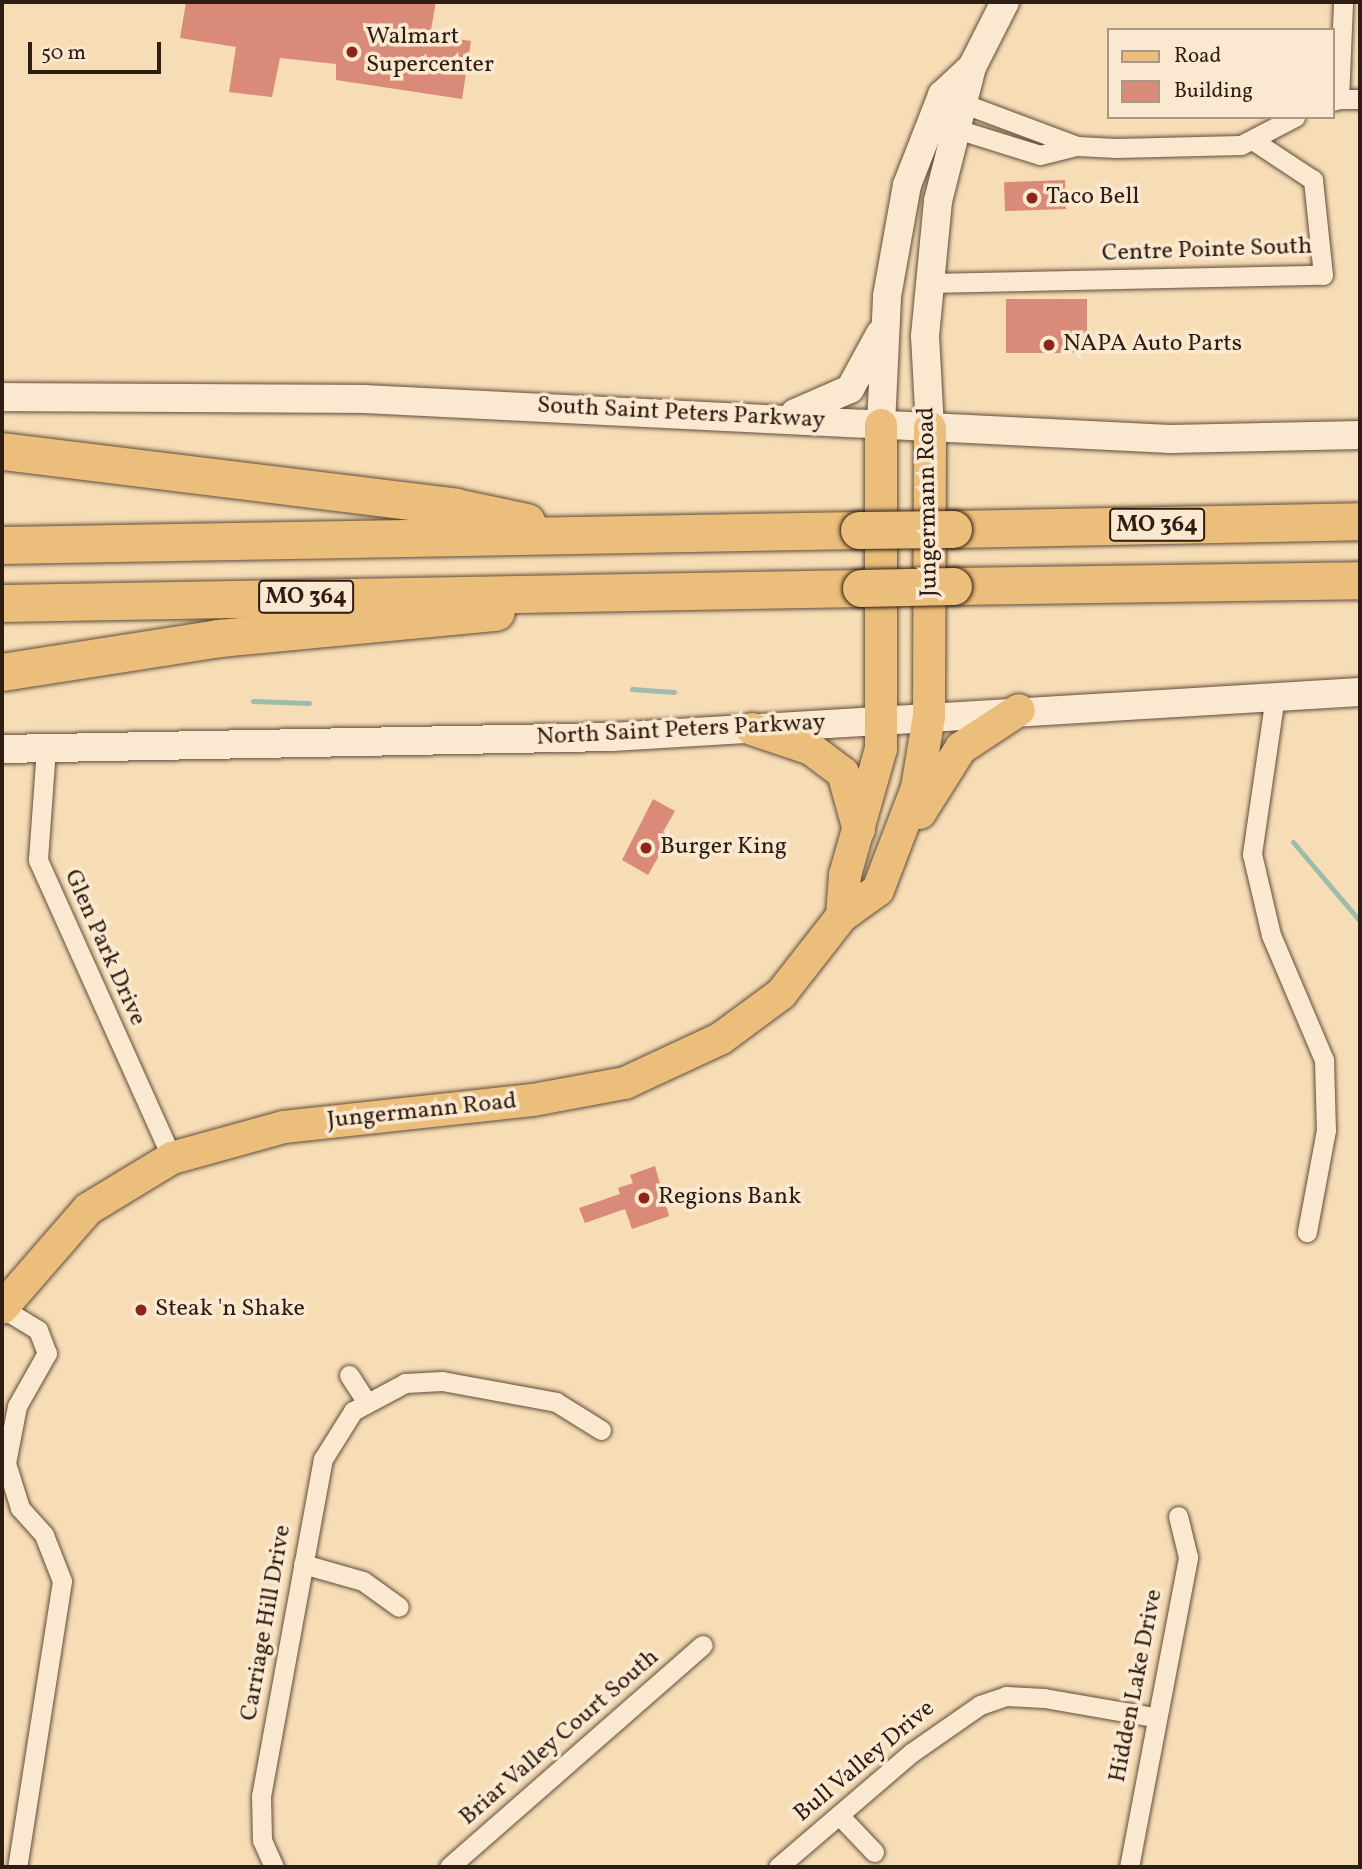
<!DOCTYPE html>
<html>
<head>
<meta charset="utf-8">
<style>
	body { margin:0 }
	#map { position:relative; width:1362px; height:1869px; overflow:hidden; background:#f7ddb6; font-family:Vollkorn,serif }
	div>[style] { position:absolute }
	.stream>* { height:5px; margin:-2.5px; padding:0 2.5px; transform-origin:2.5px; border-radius:2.5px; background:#9dbcac }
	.building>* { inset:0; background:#d98a78; transform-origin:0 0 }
	.roads { filter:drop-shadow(0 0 2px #604d3b) drop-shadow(0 0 2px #604d3b) }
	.street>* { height:19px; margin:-9.5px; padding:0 9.5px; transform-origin:9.5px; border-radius:9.5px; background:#fae9d0 }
	.secondary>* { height:28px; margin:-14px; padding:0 14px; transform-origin:14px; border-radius:14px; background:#fae9d0 }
	.primary>* { height:32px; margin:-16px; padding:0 16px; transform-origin:16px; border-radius:16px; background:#ecbe7b }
	.highway>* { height:37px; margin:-18.5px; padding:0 18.5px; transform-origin:18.5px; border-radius:18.5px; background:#ecbe7b }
	.bridges { filter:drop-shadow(0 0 2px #2d1d12) drop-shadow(0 0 2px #2d1d12) }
	.highway-bridge>* { height:37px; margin:-18.5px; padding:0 18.5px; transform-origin:18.5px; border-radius:18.5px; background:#ecbe7b }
	.dots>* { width:19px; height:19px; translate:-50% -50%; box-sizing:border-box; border:4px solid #fae9d0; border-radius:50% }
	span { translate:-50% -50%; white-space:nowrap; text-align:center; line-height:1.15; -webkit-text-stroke:7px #fae9d0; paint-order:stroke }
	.shield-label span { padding:2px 5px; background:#fae9d0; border:2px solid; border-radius:5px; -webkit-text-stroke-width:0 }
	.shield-label { font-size:23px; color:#2d1d12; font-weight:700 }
	.poi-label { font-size:24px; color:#2d1d12 }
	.left { translate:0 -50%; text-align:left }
	.street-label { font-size:24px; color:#2d1d12 }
	.frame { position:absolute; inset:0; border:4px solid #2d1d12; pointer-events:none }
	.legend { position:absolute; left:1107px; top:28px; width:228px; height:91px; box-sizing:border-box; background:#fae9d0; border:2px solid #a89784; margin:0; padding:9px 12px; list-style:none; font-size:21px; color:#2d1d12 }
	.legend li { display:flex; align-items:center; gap:14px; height:35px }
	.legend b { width:35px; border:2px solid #a89784 }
	.scale { position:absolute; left:28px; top:42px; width:133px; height:32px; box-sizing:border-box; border:4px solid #2d1d12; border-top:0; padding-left:9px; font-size:21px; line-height:24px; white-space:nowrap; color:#2d1d12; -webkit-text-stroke:5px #fae9d0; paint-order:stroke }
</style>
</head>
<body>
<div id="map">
	<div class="stream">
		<i style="left:632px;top:689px;width:42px;rotate:4.1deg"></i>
		<i style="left:253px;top:701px;width:56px;rotate:2deg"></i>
		<i style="left:1293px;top:842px;width:104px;rotate:49.7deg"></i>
	</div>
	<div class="building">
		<i style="clip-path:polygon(186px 2px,436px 2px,430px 35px,471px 41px,462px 99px,336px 80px,336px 64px,280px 58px,272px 97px,229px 92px,236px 47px,180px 38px)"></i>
		<i style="left:1065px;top:180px;width:29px;height:61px;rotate:88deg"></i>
		<i style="left:1006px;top:299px;width:81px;height:54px"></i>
		<i style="clip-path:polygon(653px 799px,675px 811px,663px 832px,670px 836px,648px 875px,622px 860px)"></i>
		<i style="clip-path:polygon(655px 1166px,669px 1216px,632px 1229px,625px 1209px,585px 1223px,579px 1208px,620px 1194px,618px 1188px,633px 1183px,630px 1175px)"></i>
	</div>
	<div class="roads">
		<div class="street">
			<i style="left:1339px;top:99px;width:21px"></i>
			<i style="left:954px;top:100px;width:131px;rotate:20.5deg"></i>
			<i style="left:1077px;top:146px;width:39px;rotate:3deg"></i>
			<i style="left:1116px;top:148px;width:125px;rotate:-1.4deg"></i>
			<i style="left:1241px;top:145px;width:61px;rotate:-27.4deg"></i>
			<i style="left:1332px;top:101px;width:7px;rotate:-16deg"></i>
			<i style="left:1339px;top:99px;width:97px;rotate:-87.6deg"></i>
			<i style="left:947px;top:126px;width:97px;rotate:17.3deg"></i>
			<i style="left:1040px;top:155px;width:38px;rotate:-14deg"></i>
			<i style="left:927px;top:283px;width:396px;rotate:-1.2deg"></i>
			<i style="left:1323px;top:275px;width:96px;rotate:-96deg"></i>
			<i style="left:1313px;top:180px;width:71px;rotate:-146.5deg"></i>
			<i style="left:1275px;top:696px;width:160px;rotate:98.3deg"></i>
			<i style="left:1252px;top:854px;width:83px;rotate:76.8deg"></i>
			<i style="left:1271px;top:935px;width:136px;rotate:67deg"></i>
			<i style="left:1324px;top:1060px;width:70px;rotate:88.4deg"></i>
			<i style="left:1326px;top:1130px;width:104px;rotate:100.6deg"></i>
			<i style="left:46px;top:748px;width:112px;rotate:94.1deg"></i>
			<i style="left:38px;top:860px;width:327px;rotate:65.8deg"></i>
			<i style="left:2px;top:1308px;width:42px;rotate:31.4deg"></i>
			<i style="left:38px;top:1330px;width:25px;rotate:69deg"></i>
			<i style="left:47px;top:1353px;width:61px;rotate:119.5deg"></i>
			<i style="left:17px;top:1406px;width:58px;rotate:100.9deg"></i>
			<i style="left:6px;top:1463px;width:47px;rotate:72.7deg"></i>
			<i style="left:20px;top:1508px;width:36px;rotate:48deg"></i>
			<i style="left:44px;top:1535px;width:49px;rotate:68.6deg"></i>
			<i style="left:62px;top:1581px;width:290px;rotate:98.9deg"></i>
			<i style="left:349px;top:1375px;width:33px;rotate:57deg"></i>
			<i style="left:303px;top:1564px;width:62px;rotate:15.8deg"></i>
			<i style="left:363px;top:1581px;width:44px;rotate:35.8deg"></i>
			<i style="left:839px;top:1815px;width:51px;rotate:46.6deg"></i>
			<i style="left:274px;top:1867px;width:30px;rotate:-114deg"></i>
			<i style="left:262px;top:1840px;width:44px;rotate:-91.3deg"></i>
			<i style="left:261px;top:1796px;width:343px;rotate:-79.6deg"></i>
			<i style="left:323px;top:1459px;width:57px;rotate:-58deg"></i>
			<i style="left:353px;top:1411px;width:59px;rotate:-28.3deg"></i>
			<i style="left:405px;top:1383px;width:37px;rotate:-3deg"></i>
			<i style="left:442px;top:1381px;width:116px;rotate:10.4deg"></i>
			<i style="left:556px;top:1402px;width:53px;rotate:31.9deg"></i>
			<i style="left:449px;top:1867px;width:337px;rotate:-41.2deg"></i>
			<i style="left:778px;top:1867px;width:175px;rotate:-40.6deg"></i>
			<i style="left:911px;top:1753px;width:84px;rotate:-34.8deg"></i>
			<i style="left:980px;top:1705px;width:28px;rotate:-19deg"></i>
			<i style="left:1006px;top:1696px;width:38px;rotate:3deg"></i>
			<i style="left:1044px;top:1698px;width:112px;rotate:9.8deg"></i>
			<i style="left:1129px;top:1867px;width:316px;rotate:-79.2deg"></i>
			<i style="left:1188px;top:1557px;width:42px;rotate:-103.7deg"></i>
		</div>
		<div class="secondary">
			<i style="left:2px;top:397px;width:362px;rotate:0.3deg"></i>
			<i style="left:364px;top:399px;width:807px;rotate:2.84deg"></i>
			<i style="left:1170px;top:439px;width:190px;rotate:-1.2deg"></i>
			<i style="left:795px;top:413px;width:60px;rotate:-23.6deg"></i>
			<i style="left:850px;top:389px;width:63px;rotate:-61.4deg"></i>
			<i style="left:881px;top:425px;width:129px;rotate:-87.3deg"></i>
			<i style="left:887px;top:296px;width:113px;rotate:-79.8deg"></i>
			<i style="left:907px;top:185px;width:97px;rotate:-68.7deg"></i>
			<i style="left:942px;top:95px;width:41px;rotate:-43deg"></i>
			<i style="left:930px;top:428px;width:92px;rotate:-93.1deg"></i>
			<i style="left:925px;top:336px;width:136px;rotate:-84.5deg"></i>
			<i style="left:938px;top:201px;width:138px;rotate:-75.8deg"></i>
			<i style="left:972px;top:67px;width:73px;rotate:-63.1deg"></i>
			<i style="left:2px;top:749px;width:610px;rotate:-1.13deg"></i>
			<i style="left:612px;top:737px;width:749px;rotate:-3.44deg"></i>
		</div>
		<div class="primary">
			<i style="left:752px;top:729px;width:62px;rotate:18.7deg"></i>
			<i style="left:811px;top:749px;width:40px;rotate:37deg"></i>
			<i style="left:843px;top:773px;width:59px;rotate:74.3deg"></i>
			<i style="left:920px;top:813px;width:77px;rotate:-57.8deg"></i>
			<i style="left:961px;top:748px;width:69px;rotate:-33.2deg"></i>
			<i style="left:842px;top:916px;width:41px;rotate:-85.8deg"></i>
			<i style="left:845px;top:875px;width:131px;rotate:-74.1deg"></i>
			<i style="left:881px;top:749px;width:324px;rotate:-90deg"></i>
			<i style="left:2px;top:1308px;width:131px;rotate:-49deg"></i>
			<i style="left:88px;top:1209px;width:98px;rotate:-31.3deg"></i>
			<i style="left:172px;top:1158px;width:116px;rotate:-15.5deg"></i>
			<i style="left:284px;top:1127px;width:250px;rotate:-6.2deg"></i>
			<i style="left:533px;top:1100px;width:94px;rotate:-10.5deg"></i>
			<i style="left:625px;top:1083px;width:105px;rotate:-24.9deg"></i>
			<i style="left:720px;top:1039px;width:76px;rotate:-36.4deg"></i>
			<i style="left:781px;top:994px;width:99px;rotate:-52deg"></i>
			<i style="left:842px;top:916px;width:44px;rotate:-35.8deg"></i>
			<i style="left:878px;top:890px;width:109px;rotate:-69.1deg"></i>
			<i style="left:917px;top:788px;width:73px;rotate:-80.5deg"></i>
			<i style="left:929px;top:716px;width:288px;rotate:-89.8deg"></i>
		</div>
		<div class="highway">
			<i style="left:2px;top:451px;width:457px;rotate:7deg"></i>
			<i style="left:456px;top:507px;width:72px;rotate:12.1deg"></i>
			<i style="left:953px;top:529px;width:407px;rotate:-1.1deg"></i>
			<i style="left:2px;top:545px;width:857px;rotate:-1deg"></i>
			<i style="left:953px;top:586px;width:407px;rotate:-0.8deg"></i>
			<i style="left:2px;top:603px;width:859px;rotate:-1deg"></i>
			<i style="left:2px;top:672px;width:220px;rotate:-8.9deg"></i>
			<i style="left:219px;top:638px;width:278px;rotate:-5.4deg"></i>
		</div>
	</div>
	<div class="bridges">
		<div class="highway-bridge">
			<i style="left:859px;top:530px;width:94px;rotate:-0.6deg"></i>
			<i style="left:861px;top:588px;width:92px;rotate:-1.2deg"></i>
		</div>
	</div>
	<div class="dots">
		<i style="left:352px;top:52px;background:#8f2418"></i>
		<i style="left:1032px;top:198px;background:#8f2418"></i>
		<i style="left:1049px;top:345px;background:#8f2418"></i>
		<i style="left:646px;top:848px;background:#8f2418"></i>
		<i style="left:644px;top:1198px;background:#8f2418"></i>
		<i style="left:141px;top:1310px;background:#8f2418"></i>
	</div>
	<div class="shield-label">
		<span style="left:1157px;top:525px">MO 364</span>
		<span style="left:306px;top:597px">MO 364</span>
	</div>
	<div class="poi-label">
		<span class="left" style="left:366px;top:52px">Walmart<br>Supercenter</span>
		<span class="left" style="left:1046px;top:198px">Taco Bell</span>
		<span class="left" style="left:1063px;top:345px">NAPA Auto Parts</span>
		<span class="left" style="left:660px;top:848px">Burger King</span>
		<span class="left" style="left:658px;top:1198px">Regions Bank</span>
		<span class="left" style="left:155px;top:1310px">Steak 'n Shake</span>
	</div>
	<div class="street-label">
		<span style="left:1207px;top:251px;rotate:-2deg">Centre Pointe South</span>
		<span style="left:681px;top:414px;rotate:3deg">South Saint Peters Parkway</span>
		<span style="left:929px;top:502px;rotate:-91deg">Jungermann Road</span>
		<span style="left:681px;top:731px;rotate:-3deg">North Saint Peters Parkway</span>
		<span style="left:104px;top:948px;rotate:66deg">Glen Park Drive</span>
		<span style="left:422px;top:1112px;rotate:-6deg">Jungermann Road</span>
		<span style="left:267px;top:1623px;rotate:-80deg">Carriage Hill Drive</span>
		<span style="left:1137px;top:1686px;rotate:-79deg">Hidden Lake Drive</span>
		<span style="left:560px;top:1738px;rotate:-41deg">Briar Valley Court South</span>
		<span style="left:865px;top:1762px;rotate:-40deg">Bull Valley Drive</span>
	</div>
	<div class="frame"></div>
	<ul class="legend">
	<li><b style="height:9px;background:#ecbe7b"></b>Road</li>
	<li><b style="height:19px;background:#d98a78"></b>Building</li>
	</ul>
	<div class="scale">50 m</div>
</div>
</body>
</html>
